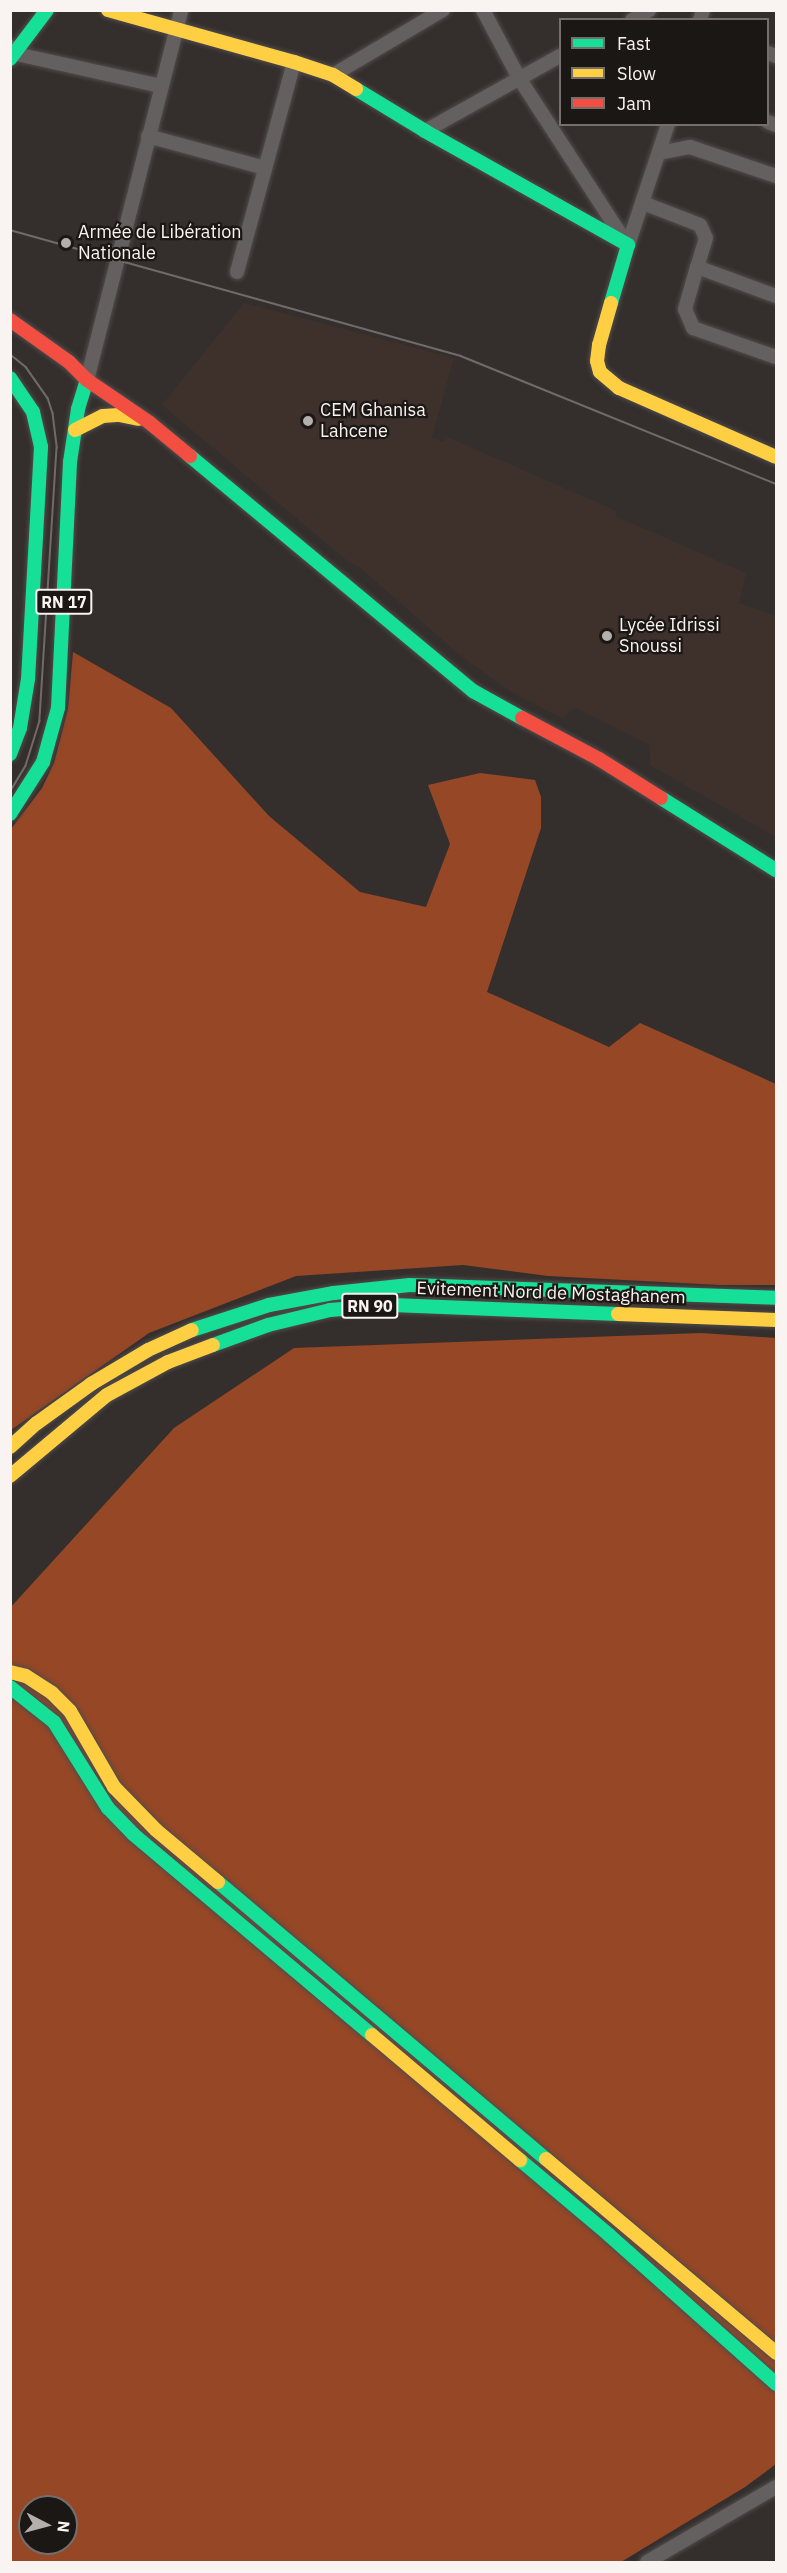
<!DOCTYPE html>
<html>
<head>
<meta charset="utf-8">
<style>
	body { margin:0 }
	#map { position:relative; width:787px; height:2573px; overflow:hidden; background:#342f2d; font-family:"IBM Plex Sans",sans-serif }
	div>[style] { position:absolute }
	.built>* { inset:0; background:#3e312b }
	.forest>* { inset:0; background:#964726 }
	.roads { filter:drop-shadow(0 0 2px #504c4b) drop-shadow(0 0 2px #504c4b) }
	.street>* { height:14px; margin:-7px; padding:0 7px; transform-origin:7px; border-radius:7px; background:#63605f }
	.fast>* { height:14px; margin:-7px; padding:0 7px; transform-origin:7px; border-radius:7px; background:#16e098 }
	.slow>* { height:14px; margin:-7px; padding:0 7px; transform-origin:7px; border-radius:7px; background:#ffcf43 }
	.jam>* { height:14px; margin:-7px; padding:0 7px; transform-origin:7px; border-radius:7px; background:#f24e42 }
	.tram>* { height:1.5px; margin:-0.75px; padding:0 0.75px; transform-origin:0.75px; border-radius:0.75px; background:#706b6a }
	.dots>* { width:16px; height:16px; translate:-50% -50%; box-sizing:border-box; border:3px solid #1b1715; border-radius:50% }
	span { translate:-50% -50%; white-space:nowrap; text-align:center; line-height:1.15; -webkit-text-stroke:4.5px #1b1715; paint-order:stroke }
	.shield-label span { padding:2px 4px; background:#1b1715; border:2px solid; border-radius:4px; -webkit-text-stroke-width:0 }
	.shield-label { font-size:16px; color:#f9f3f1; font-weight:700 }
	.poi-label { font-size:18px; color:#f9f3f1 }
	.left { translate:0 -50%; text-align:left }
	.street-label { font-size:18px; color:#f9f3f1 }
	.frame { position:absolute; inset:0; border:12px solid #f9f3f1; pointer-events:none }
	.legend { position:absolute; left:559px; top:18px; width:210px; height:108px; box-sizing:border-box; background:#1b1715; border:2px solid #746f6d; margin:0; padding:8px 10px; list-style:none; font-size:18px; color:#f9f3f1 }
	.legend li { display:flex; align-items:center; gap:12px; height:30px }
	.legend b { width:30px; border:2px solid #746f6d }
	.north { position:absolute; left:18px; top:2495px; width:60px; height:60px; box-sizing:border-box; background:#1b1715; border:2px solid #746f6d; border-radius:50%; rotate:96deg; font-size:16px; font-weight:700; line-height:24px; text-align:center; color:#f9f3f1 }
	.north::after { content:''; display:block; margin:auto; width:21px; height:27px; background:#b4aeac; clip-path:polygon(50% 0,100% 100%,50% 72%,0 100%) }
</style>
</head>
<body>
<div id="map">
	<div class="built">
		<i style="clip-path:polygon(244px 303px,454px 358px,432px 437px,444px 442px,445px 436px,617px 511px,615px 516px,746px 573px,739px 603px,776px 616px,776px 837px,650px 765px,650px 745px,576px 708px,562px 718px,513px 693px,461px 656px,358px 566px,350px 563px,162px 405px)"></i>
	</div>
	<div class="forest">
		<i style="clip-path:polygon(73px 652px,171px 708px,269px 816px,360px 892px,426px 907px,450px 844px,428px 785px,480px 773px,535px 780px,541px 797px,541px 828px,487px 992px,609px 1047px,640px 1023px,776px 1084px,776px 1285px,720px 1285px,548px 1276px,463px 1265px,296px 1276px,149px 1333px,11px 1430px,11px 829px,42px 788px,54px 763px,68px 709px)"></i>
		<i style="clip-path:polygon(evenodd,701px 1333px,776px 1338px,776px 2464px,745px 2487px,621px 2562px,11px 2562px,10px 1608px,174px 1428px,294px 1348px,701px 1333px,30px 2507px,66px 2507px,66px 2543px,30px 2543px,30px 2507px)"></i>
	</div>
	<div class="roads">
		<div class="street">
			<i style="left:483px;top:10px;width:77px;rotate:62.1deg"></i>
			<i style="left:519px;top:78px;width:194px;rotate:57deg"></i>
			<i style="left:632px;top:20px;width:20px;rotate:-30deg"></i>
			<i style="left:700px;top:20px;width:10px;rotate:-73deg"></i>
			<i style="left:10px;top:47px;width:6px;rotate:72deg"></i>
			<i style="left:12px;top:53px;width:153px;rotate:12.5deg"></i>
			<i style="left:768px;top:53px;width:9px;rotate:21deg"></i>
			<i style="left:333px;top:75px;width:128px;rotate:-30.6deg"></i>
			<i style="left:768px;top:122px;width:9px;rotate:21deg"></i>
			<i style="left:425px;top:131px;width:154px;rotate:-29.1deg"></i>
			<i style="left:148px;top:136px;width:121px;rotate:15.3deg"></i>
			<i style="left:659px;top:153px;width:32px;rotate:-11deg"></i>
			<i style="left:690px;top:147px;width:91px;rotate:18.6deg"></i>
			<i style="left:643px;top:203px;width:61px;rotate:21.1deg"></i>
			<i style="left:700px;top:225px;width:14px;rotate:65deg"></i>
			<i style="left:706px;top:238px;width:30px;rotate:107deg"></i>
			<i style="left:697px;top:267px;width:84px;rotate:20.2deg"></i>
			<i style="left:628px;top:245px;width:127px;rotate:-71.7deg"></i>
			<i style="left:697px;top:267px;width:44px;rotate:105.9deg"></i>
			<i style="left:685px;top:309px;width:21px;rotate:67deg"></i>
			<i style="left:693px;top:328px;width:88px;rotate:19.3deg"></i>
			<i style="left:237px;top:272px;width:218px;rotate:-74.8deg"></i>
			<i style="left:87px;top:380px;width:382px;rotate:-75.7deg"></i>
			<i style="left:647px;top:2562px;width:149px;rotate:-30.2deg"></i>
		</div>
		<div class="fast">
			<i style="left:10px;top:59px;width:61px;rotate:-52.9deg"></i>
			<i style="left:356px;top:89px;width:81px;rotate:31.3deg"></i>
			<i style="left:425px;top:131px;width:233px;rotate:29.3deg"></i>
			<i style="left:628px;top:245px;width:60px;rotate:106.3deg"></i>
			<i style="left:10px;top:378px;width:41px;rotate:55.9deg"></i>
			<i style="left:33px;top:412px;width:36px;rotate:77deg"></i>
			<i style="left:41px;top:447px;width:232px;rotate:93.2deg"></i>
			<i style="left:28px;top:679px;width:50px;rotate:99.3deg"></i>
			<i style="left:20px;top:728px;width:28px;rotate:111deg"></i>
			<i style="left:190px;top:456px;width:368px;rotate:39.7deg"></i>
			<i style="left:473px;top:691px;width:56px;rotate:28.9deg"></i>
			<i style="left:661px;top:798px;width:136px;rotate:32.1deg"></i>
			<i style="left:10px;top:814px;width:62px;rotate:-57.6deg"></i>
			<i style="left:43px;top:762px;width:56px;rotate:-74.5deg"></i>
			<i style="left:58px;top:708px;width:246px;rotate:-87.2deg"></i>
			<i style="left:70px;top:462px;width:54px;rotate:-81.4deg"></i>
			<i style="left:78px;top:409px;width:30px;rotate:-73deg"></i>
			<i style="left:192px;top:1330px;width:81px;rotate:-18deg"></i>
			<i style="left:269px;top:1305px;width:66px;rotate:-10.5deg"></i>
			<i style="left:334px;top:1293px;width:76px;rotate:-6deg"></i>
			<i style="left:410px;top:1285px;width:366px;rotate:2deg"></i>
			<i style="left:213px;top:1345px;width:59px;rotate:-20deg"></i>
			<i style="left:268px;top:1325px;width:64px;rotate:-13.6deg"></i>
			<i style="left:330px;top:1310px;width:62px;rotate:-4.6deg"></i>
			<i style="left:392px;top:1305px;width:226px;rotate:2.3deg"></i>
			<i style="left:10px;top:1687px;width:56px;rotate:38.5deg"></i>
			<i style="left:54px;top:1722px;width:102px;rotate:57.9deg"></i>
			<i style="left:108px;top:1808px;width:36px;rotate:46deg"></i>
			<i style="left:133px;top:1834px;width:312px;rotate:40.1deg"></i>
			<i style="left:218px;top:1882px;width:429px;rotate:40.2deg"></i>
			<i style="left:520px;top:2160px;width:116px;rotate:40.1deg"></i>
			<i style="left:609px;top:2235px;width:224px;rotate:41.7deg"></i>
		</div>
		<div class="slow">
			<i style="left:108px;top:10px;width:193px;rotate:15.6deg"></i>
			<i style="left:294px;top:62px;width:41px;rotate:18.4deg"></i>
			<i style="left:333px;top:75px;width:27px;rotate:31deg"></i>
			<i style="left:611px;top:303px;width:44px;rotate:105.9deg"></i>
			<i style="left:599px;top:345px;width:16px;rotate:97deg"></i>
			<i style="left:597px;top:361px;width:11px;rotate:75deg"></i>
			<i style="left:600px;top:372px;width:25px;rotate:40deg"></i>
			<i style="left:619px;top:388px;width:171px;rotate:23.7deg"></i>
			<i style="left:75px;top:430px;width:31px;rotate:-27deg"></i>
			<i style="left:103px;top:416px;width:16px;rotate:-4deg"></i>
			<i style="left:119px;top:415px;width:20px;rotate:11deg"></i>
			<i style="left:618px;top:1314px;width:158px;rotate:2.2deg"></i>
			<i style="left:10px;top:1447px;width:36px;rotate:-42deg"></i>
			<i style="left:37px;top:1423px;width:67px;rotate:-35.8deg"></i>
			<i style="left:91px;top:1384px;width:66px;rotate:-30.8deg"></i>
			<i style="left:148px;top:1350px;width:48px;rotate:-24.4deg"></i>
			<i style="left:10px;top:1476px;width:126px;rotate:-39.9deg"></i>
			<i style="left:107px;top:1395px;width:69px;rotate:-28.4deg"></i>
			<i style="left:168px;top:1362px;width:48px;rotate:-20.7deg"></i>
			<i style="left:10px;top:1672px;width:16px;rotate:14deg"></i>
			<i style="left:26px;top:1676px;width:31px;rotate:33deg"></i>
			<i style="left:52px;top:1693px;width:25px;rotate:45deg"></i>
			<i style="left:70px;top:1711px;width:88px;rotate:59.9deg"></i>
			<i style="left:114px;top:1787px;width:60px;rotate:45.7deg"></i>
			<i style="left:156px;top:1830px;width:81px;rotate:40deg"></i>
			<i style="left:372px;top:2035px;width:194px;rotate:40.2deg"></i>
			<i style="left:546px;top:2159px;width:301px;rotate:40.1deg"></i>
		</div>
		<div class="jam">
			<i style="left:10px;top:320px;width:72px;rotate:35.4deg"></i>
			<i style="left:69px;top:362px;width:25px;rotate:45deg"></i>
			<i style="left:87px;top:380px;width:76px;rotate:34.3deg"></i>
			<i style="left:150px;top:423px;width:52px;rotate:39.5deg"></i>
			<i style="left:522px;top:718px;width:87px;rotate:28deg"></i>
			<i style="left:599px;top:759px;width:73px;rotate:32.2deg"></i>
		</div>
	</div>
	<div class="tram">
		<i style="left:10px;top:230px;width:468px;rotate:15.6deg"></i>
		<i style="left:461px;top:356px;width:340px;rotate:22.1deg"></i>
		<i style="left:10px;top:354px;width:21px;rotate:39deg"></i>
		<i style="left:26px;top:367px;width:38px;rotate:55deg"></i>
		<i style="left:48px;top:398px;width:16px;rotate:72deg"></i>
		<i style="left:53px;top:413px;width:35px;rotate:83deg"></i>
		<i style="left:57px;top:448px;width:274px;rotate:93.6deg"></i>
		<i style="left:40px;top:721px;width:47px;rotate:107.3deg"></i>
		<i style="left:26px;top:766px;width:31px;rotate:121deg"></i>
	</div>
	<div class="dots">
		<i style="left:66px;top:243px;background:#b4aeac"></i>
		<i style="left:308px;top:421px;background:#b4aeac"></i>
		<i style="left:607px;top:636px;background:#b4aeac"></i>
	</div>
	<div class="shield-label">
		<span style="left:64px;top:602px">RN 17</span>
		<span style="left:370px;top:1306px">RN 90</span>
	</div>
	<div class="poi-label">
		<span class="left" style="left:78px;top:243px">Armée de Libération<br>Nationale</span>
		<span class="left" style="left:320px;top:421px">CEM Ghanisa<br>Lahcene</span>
		<span class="left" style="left:619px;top:636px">Lycée Idrissi<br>Snoussi</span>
	</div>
	<div class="street-label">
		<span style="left:551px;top:1293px;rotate:2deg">Evitement Nord de Mostaghanem</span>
	</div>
	<div class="frame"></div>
	<ul class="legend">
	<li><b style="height:8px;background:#16e098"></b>Fast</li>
	<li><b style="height:8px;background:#ffcf43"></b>Slow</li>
	<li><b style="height:8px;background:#f24e42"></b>Jam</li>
	</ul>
	<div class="north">N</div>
</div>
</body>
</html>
